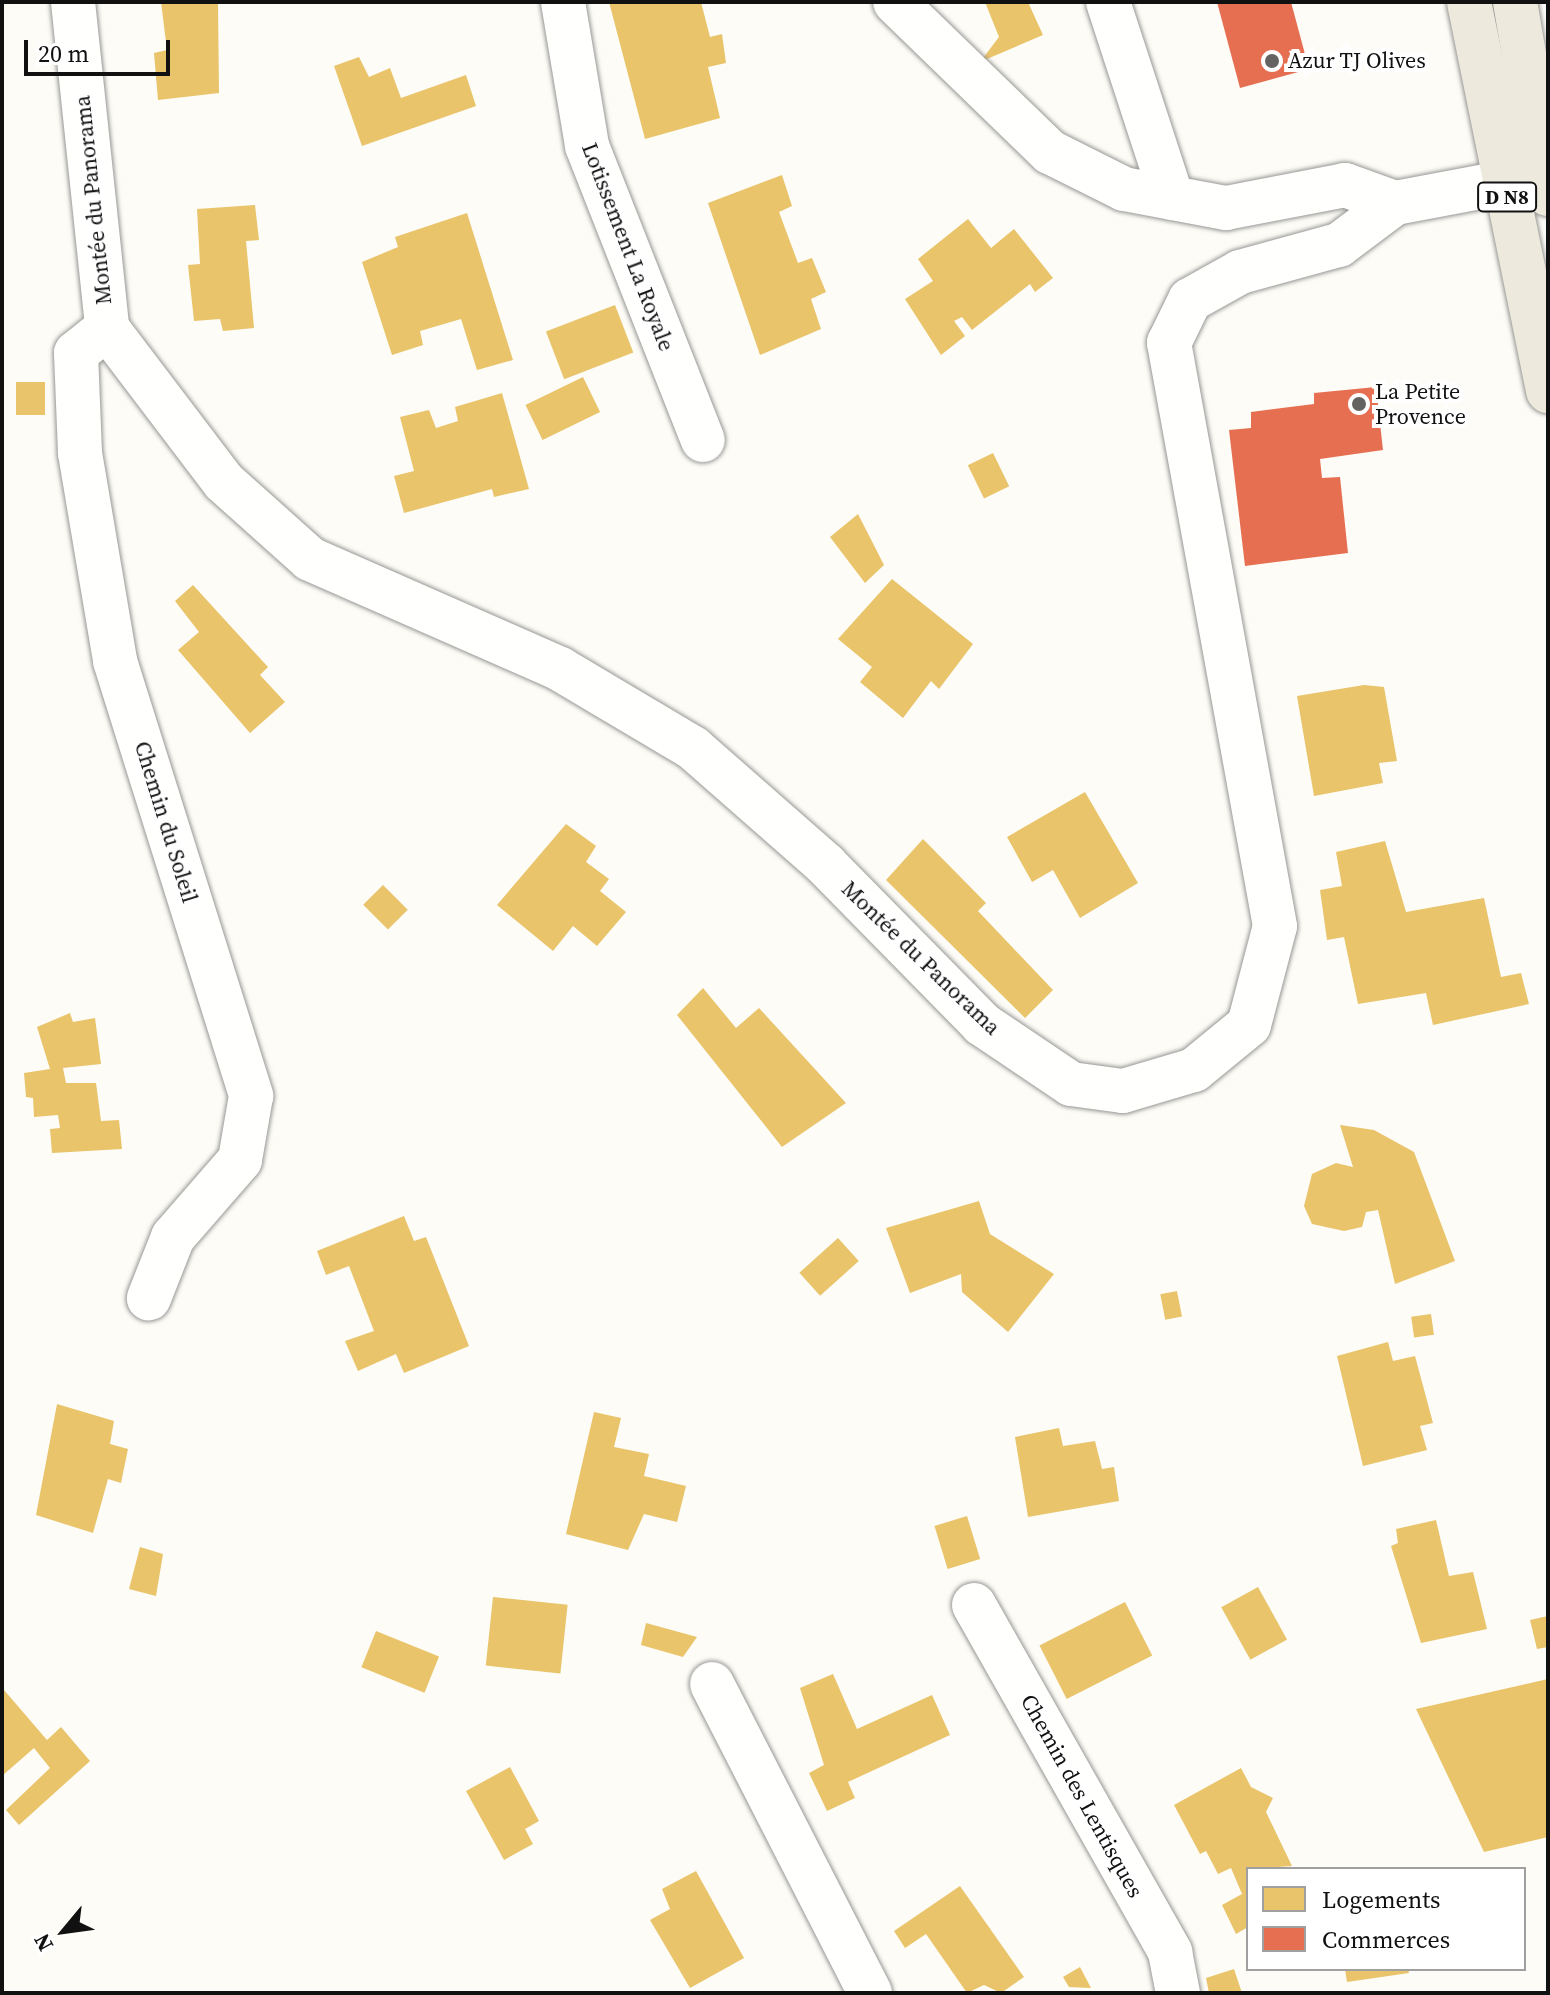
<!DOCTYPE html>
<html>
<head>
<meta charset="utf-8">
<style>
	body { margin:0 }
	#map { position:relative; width:1550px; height:1995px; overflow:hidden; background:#fdfcf7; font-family:"Source Serif 4",serif }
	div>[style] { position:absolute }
	.homes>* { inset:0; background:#e9c46a; transform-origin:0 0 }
	.shops>* { inset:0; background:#e76f51 }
	.roads { filter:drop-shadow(0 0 2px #979795) drop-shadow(0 0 2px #979795) }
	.street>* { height:44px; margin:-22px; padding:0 22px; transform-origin:22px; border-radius:22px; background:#fffffe }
	.primary>* { height:44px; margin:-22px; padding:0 22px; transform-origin:22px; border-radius:22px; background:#ede9dc }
	.dots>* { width:22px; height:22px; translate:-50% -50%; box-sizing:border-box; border:4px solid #fff; border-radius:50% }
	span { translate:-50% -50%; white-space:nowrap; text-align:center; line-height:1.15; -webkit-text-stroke:8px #fff; paint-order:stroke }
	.shield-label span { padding:2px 6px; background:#fff; border:2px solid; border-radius:6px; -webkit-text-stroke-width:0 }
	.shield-label { font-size:20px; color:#111; font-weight:700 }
	.poi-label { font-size:22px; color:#111 }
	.left { translate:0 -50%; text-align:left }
	.street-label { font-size:22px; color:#111 }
	.frame { position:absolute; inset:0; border:4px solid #111; pointer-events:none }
	.legend { position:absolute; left:1246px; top:1867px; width:280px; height:104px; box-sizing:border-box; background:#fff; border:2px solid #a0a0a0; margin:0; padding:10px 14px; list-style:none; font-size:24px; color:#111 }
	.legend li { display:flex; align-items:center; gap:16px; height:40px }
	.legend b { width:40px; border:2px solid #a0a0a0 }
	.north { position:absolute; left:24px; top:1891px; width:80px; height:80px; -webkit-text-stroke:6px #fff; paint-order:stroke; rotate:241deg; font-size:22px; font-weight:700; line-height:32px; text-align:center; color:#111 }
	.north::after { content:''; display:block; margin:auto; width:28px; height:36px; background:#111; clip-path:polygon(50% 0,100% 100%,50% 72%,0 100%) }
	.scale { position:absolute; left:24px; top:40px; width:146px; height:36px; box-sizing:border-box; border:4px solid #111; border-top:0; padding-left:10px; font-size:24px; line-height:28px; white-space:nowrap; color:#111; -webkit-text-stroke:6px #fff; paint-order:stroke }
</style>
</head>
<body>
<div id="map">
	<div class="homes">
		<i style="clip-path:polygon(161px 2px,218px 2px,219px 93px,158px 100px,154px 53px,167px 50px)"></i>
		<i style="clip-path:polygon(609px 2px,701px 2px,710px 37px,722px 34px,726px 63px,708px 67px,720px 118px,645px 139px)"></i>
		<i style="clip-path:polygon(985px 2px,1028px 2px,1043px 35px,980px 62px,999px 37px)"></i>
		<i style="clip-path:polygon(359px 57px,369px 77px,390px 68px,401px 98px,466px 75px,476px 106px,362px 146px,334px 66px)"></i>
		<i style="clip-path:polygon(782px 175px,792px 206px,779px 212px,798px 263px,812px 258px,826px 292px,811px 299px,821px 329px,760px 355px,708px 203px)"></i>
		<i style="clip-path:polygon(255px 205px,259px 240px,246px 241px,254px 328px,223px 331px,220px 319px,194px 321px,188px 265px,200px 264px,197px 209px)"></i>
		<i style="clip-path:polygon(467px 213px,513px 360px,477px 370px,461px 319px,420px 331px,423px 345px,392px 355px,362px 262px,398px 247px,395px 237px)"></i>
		<i style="clip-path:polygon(968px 219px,991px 248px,1014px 229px,1053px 278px,1035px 292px,1030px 284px,972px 330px,962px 317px,954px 321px,965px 336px,941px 355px,905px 299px,933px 281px,918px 259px)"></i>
		<i style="left:615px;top:305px;width:51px;height:74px;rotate:69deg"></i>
		<i style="left:583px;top:377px;width:39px;height:64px;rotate:64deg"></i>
		<i style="left:16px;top:382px;width:29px;height:33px"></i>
		<i style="clip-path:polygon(502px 393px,529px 489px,494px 497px,492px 489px,404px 513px,394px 476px,414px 471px,400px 417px,429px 410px,436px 428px,458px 421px,455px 407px)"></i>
		<i style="left:993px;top:453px;width:37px;height:28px;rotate:64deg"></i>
		<i style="clip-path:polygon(858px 514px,884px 565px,865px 583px,830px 537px)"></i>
		<i style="clip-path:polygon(892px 579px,973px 644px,939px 689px,931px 681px,903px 718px,860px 682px,872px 667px,838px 639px)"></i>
		<i style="clip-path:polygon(193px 585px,268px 667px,260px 675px,285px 702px,250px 733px,178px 650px,199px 632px,175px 601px)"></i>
		<i style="clip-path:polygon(1364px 685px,1384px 687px,1397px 761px,1379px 763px,1383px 783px,1314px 796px,1297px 696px)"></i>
		<i style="clip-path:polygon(1085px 792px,1138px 883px,1080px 918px,1053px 870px,1032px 882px,1007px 837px)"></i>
		<i style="clip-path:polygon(566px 824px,596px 846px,586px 862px,609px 879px,600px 891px,626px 912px,597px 946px,573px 926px,553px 951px,497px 905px)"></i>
		<i style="clip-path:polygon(923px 839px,986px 903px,978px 911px,1053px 990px,1025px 1018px,886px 880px)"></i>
		<i style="clip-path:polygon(1385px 841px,1406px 912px,1484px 898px,1501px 977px,1521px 973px,1529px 1004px,1433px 1025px,1426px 993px,1358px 1004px,1344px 937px,1327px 940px,1320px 890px,1342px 886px,1336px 852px)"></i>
		<i style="left:383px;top:885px;width:35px;height:28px;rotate:45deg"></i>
		<i style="clip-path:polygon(703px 988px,736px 1028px,759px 1008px,846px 1103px,782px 1147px,677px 1015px)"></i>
		<i style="clip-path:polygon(70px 1013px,73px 1022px,95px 1018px,101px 1064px,63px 1068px,66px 1083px,96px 1083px,101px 1121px,119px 1120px,122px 1149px,52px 1153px,50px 1129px,60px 1128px,58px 1115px,34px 1117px,33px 1098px,26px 1097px,24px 1073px,50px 1069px,37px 1027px)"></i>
		<i style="clip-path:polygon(1340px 1125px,1374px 1130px,1414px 1152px,1455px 1261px,1395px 1284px,1378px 1210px,1366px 1212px,1362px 1227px,1344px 1231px,1312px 1224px,1304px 1206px,1312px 1174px,1336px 1163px,1353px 1167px)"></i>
		<i style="clip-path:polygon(979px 1201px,990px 1234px,1054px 1274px,1008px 1332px,962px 1292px,961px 1274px,910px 1293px,886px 1228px)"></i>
		<i style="clip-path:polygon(404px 1216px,414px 1241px,426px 1237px,469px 1346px,404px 1373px,396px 1354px,358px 1371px,345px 1341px,374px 1331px,349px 1266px,326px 1275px,317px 1251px)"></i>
		<i style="left:838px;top:1238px;width:31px;height:52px;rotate:48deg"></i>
		<i style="left:1177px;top:1291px;width:26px;height:17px;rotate:79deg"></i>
		<i style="left:1431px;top:1314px;width:21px;height:20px;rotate:82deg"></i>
		<i style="clip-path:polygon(1388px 1342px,1393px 1361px,1415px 1356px,1433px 1423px,1420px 1426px,1427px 1450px,1363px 1466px,1337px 1356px)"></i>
		<i style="clip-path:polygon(57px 1404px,114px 1421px,110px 1444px,128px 1449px,121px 1483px,108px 1479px,93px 1533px,36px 1515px)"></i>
		<i style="clip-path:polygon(594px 1412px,621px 1418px,614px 1447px,649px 1454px,644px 1476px,686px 1486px,677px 1522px,644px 1514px,628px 1550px,566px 1534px)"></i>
		<i style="clip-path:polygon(1059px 1428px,1063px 1446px,1095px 1441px,1102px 1469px,1114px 1467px,1119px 1501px,1028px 1517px,1015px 1437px)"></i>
		<i style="left:967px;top:1516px;width:45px;height:34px;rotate:73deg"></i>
		<i style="clip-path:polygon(1436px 1520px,1449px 1576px,1473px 1572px,1487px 1629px,1421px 1643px,1391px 1546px,1398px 1543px,1396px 1529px)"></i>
		<i style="clip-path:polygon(140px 1547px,163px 1554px,156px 1596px,129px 1589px)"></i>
		<i style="left:1258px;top:1587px;width:60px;height:42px;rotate:61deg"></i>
		<i style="left:493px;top:1597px;width:75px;height:69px;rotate:6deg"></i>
		<i style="left:1125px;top:1602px;width:60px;height:96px;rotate:63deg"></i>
		<i style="clip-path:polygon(1548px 1616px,1548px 1647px,1537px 1649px,1530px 1620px)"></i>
		<i style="clip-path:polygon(646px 1623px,697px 1637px,683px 1657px,641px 1645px)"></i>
		<i style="left:376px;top:1631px;width:68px;height:39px;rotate:22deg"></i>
		<i style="clip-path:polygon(833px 1674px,857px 1729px,932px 1695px,950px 1735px,848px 1782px,855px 1798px,827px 1811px,809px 1773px,824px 1765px,800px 1688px)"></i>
		<i style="clip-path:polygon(1548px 1679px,1548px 1837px,1484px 1852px,1416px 1709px)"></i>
		<i style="clip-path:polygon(4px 1690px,47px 1740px,61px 1727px,90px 1761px,19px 1825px,6px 1810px,50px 1768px,34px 1748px,2px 1776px)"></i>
		<i style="clip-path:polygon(510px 1767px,539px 1821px,525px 1829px,533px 1844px,504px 1860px,466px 1791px)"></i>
		<i style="clip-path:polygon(1241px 1768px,1251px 1787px,1273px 1798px,1266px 1812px,1292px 1866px,1248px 1869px,1248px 1927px,1236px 1934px,1222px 1905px,1242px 1894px,1231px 1868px,1218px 1874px,1206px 1851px,1200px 1854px,1174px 1805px)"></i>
		<i style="clip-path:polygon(696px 1871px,744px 1958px,690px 1988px,650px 1920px,670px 1909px,662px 1889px)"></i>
		<i style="clip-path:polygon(960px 1886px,1024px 1977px,1001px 1993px,984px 1985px,967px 1993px,926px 1934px,905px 1948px,894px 1931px)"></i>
		<i style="clip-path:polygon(1080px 1967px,1091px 1988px,1069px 1987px,1063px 1977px)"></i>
		<i style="clip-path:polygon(1234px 1969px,1242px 1993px,1209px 1993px,1206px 1978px)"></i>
		<i style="clip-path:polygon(1345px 1969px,1408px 1969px,1409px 1973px,1347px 1982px)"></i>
	</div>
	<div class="shops">
		<i style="clip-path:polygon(1217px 2px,1291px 2px,1309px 69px,1240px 88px)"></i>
		<i style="clip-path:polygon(1376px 387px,1383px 450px,1320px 459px,1322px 478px,1340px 477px,1348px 553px,1245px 566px,1229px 430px,1251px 428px,1251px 412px,1314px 404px,1314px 393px)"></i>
	</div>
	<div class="roads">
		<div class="street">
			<i style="left:73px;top:2px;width:328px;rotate:84deg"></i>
			<i style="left:107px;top:328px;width:193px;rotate:52.8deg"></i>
			<i style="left:224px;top:482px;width:115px;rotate:41.8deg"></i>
			<i style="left:310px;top:559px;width:273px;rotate:23.7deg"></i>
			<i style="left:560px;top:669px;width:155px;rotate:30.7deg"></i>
			<i style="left:693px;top:748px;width:177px;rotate:41.3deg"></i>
			<i style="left:826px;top:865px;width:223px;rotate:45.5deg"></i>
			<i style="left:982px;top:1024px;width:107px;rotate:34deg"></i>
			<i style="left:1071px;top:1084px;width:52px;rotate:7.7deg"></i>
			<i style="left:1123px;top:1091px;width:74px;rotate:-16.5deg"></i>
			<i style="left:1194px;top:1070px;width:71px;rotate:-39.3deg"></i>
			<i style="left:1249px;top:1025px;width:102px;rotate:-75.3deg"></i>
			<i style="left:1275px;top:926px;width:593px;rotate:-100.3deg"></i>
			<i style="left:1169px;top:343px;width:48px;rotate:-64deg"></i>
			<i style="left:1190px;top:300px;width:57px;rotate:-29.2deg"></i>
			<i style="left:1240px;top:272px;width:103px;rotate:-15.3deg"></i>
			<i style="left:1339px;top:245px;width:70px;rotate:-36.9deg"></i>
			<i style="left:1395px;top:203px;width:152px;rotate:-10.6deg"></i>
			<i style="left:563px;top:2px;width:146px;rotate:80.5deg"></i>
			<i style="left:587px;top:146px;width:316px;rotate:68.5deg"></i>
			<i style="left:895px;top:2px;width:216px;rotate:44.1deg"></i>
			<i style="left:1050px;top:152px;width:83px;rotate:26.6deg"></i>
			<i style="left:1124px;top:189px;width:104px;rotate:10.6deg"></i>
			<i style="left:1226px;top:208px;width:121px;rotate:-10.9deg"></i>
			<i style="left:1345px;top:185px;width:53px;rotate:19.8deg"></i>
			<i style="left:1108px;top:2px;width:206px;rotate:71.9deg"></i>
			<i style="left:107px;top:328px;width:40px;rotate:141deg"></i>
			<i style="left:76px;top:353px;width:100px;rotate:87.7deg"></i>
			<i style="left:80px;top:453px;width:211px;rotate:80.4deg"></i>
			<i style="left:115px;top:661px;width:456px;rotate:72.6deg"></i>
			<i style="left:251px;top:1096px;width:65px;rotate:99.8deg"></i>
			<i style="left:240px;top:1160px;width:102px;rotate:131deg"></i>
			<i style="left:173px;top:1237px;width:66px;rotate:111.5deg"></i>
			<i style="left:974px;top:1605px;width:399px;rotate:60.5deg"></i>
			<i style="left:1170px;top:1952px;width:42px;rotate:79deg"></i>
			<i style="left:712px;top:1684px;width:347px;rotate:62.9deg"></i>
		</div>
		<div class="primary">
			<i style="left:1469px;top:2px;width:397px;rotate:78.5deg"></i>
			<i style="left:1515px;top:2px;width:195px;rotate:80.2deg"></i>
		</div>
	</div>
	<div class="dots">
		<i style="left:1272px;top:61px;background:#646362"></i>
		<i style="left:1359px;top:404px;background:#646362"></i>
	</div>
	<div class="shield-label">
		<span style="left:1507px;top:197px">D N8</span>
	</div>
	<div class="poi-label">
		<span class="left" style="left:1288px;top:61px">Azur TJ Olives</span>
		<span class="left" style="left:1375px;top:404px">La Petite<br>Provence</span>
	</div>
	<div class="street-label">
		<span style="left:93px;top:200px;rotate:-96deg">Montée du Panorama</span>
		<span style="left:628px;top:247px;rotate:69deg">Lotissement La Royale</span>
		<span style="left:166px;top:822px;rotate:73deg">Chemin du Soleil</span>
		<span style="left:921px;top:958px;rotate:44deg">Montée du Panorama</span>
		<span style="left:1082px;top:1796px;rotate:61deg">Chemin des Lentisques</span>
	</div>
	<div class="frame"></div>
	<ul class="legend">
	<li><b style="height:22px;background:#e9c46a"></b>Logements</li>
	<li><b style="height:22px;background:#e76f51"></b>Commerces</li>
	</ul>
	<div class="north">N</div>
	<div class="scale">20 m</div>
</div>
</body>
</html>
